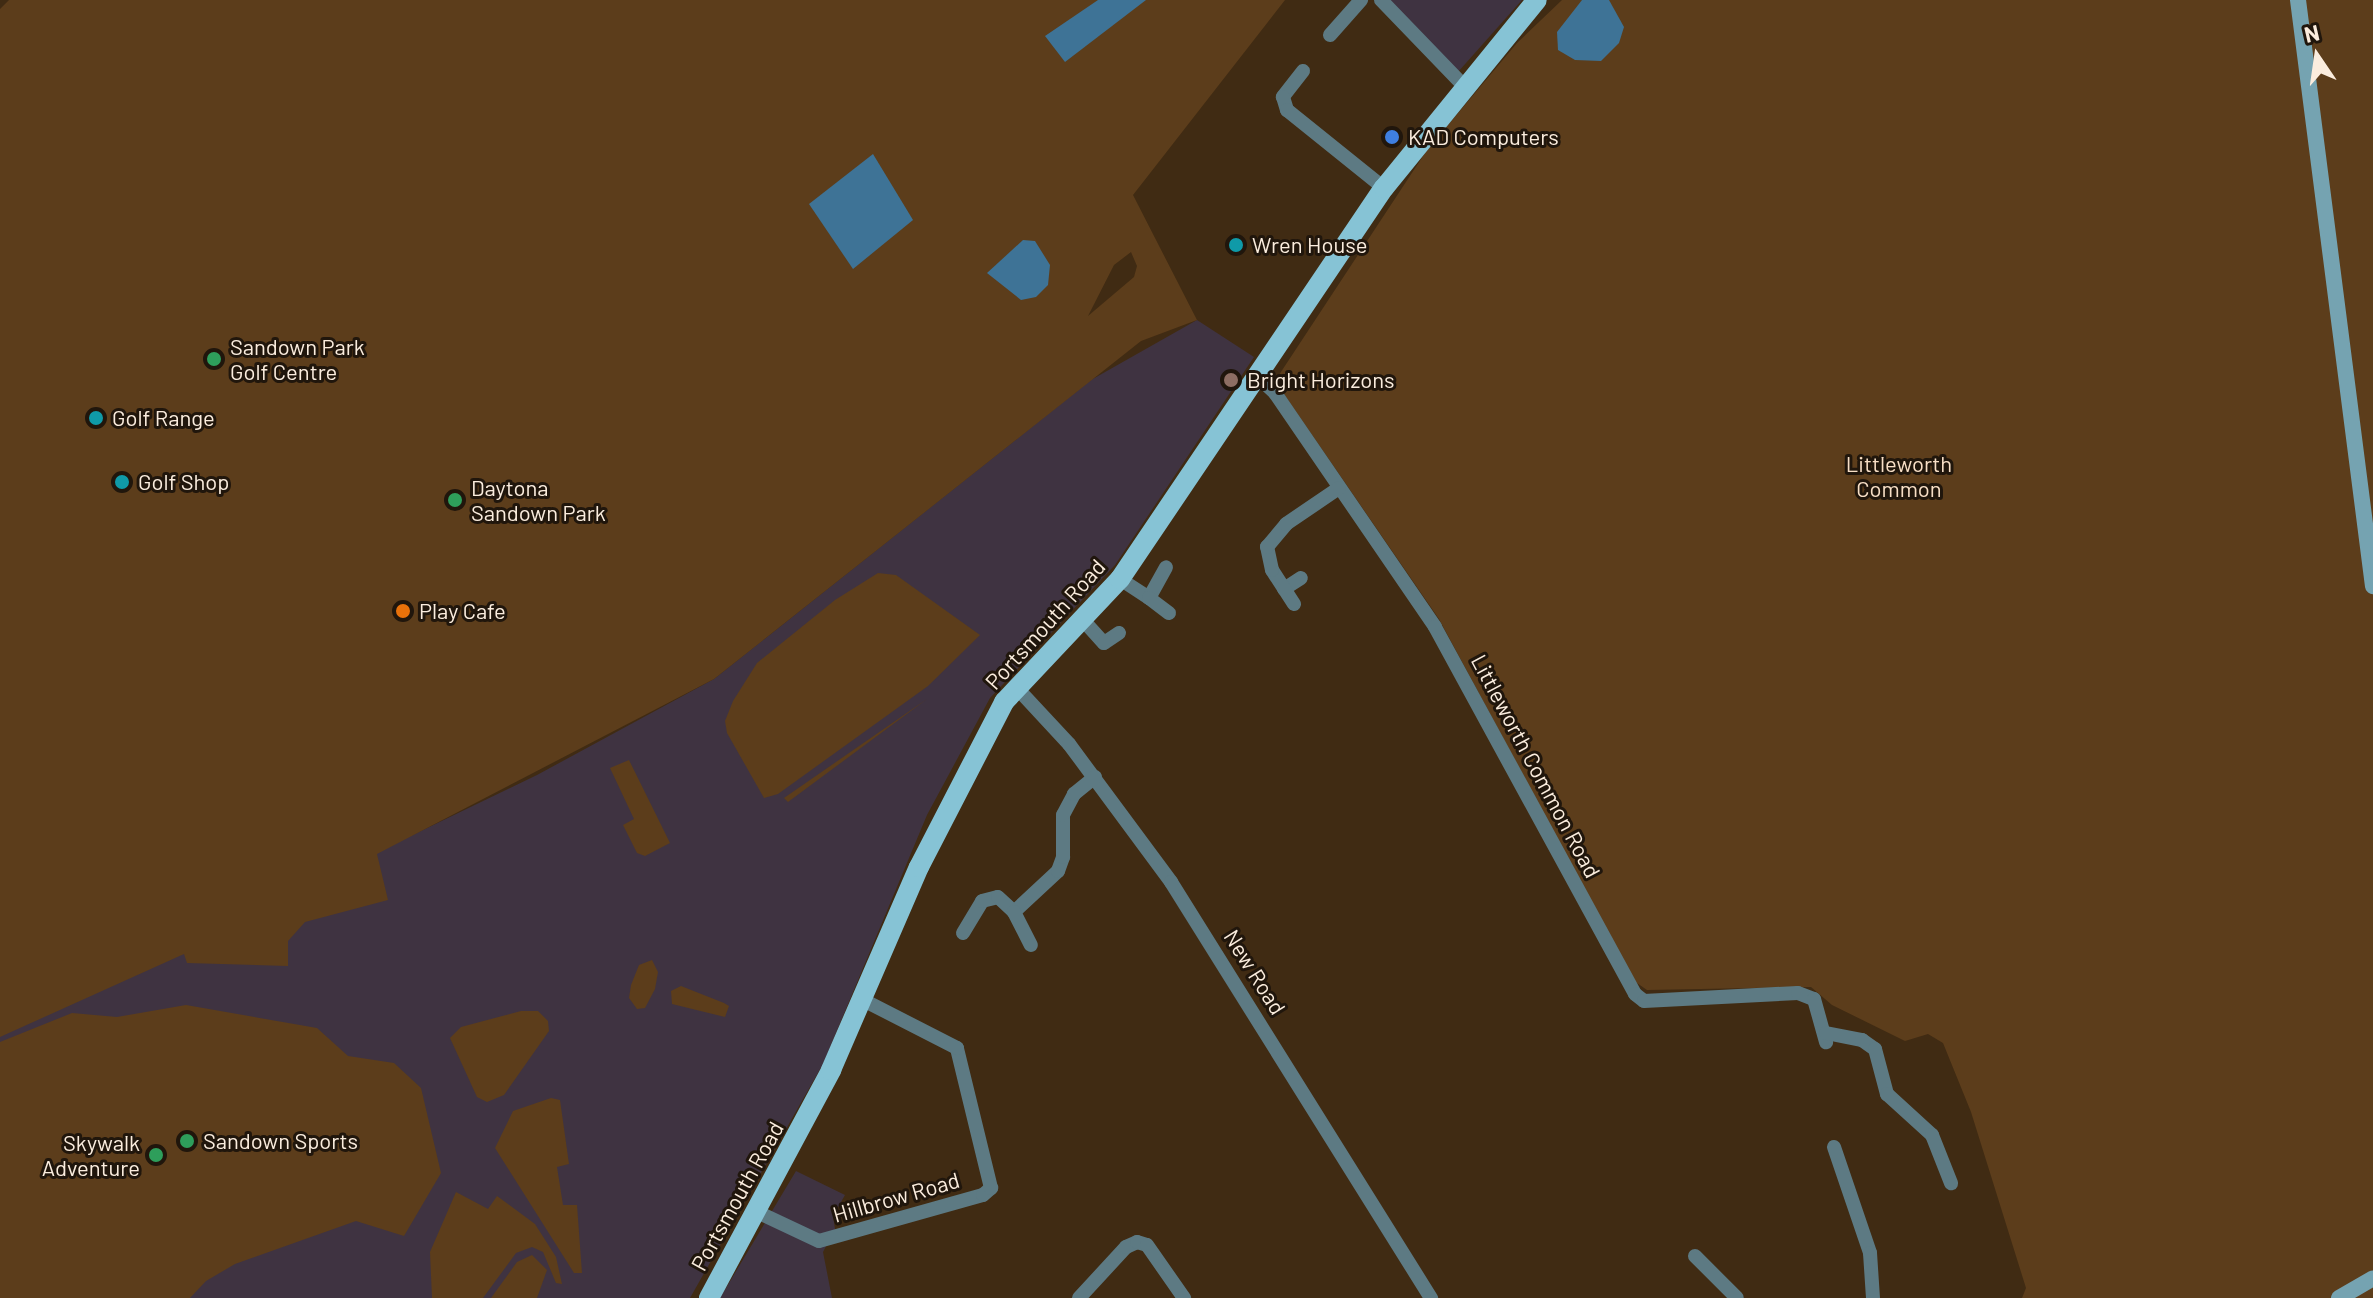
<!DOCTYPE html>
<html>
<head>
<meta charset="utf-8">
<style>
	body { margin:0 }
	#map { position:relative; width:2373px; height:1298px; overflow:hidden; background:#402b13; font-family:Barlow,sans-serif }
	div>[style] { position:absolute }
	.commercial>* { inset:0; background:#3f3341 }
	.green>* { inset:0; background:#5c3d1b }
	.water>* { inset:0; background:#3e7396 }
	.street>* { height:14px; margin:-7px; padding:0 7px; transform-origin:7px; border-radius:7px; background:#5d7a83 }
	.secondary>* { height:16px; margin:-8px; padding:0 8px; transform-origin:8px; border-radius:8px; background:#75a3b1 }
	.primary>* { height:20px; margin:-10px; padding:0 10px; transform-origin:10px; border-radius:10px; background:#86c3d5 }
	.dots>* { width:22px; height:22px; translate:-50% -50%; box-sizing:border-box; border:4px solid #20160c; border-radius:50% }
	span { translate:-50% -50%; white-space:nowrap; text-align:center; line-height:1.15; -webkit-text-stroke:6px #20160c; paint-order:stroke }
	.poi-label { font-size:22px; color:#fbedde }
	.left { translate:0 -50%; text-align:left }
	.right { translate:-100% -50%; text-align:right }
	.park-label { font-size:22px; color:#f8dfc6 }
	.street-label { font-size:22px; color:#fbedde }
	.north { position:absolute; left:2277px; top:16px; width:80px; height:80px; -webkit-text-stroke:6px #20160c; paint-order:stroke; rotate:347deg; font-size:22px; font-weight:700; line-height:32px; text-align:center; color:#fbedde }
	.north::after { content:''; display:block; margin:auto; width:28px; height:36px; background:#fbedde; clip-path:polygon(50% 0,100% 100%,50% 72%,0 100%) }
</style>
</head>
<body>
<div id="map">
	<div class="commercial">
		<i style="clip-path:polygon(1389px 0,1522px 0,1458px 72px)"></i>
		<i style="clip-path:polygon(1197px 320px,1254px 357px,1115px 565px,990px 698px,927px 815px,823px 1064px,690px 1298px,0 1298px,0 1034px,537px 775px,714px 679px,1091px 380px)"></i>
		<i style="clip-path:polygon(796px 1171px,845px 1195px,833px 1216px,835px 1229px,823px 1252px,832px 1298px,720px 1298px)"></i>
	</div>
	<div class="green">
		<i style="clip-path:polygon(evenodd,9px 0,1285px 0,1133px 195px,1197px 320px,1141px 341px,714px 679px,377px 854px,388px 900px,305px 922px,288px 941px,288px 966px,187px 963px,184px 954px,0 1037px,0 9px,9px 0,1131px 252px,1137px 266px,1134px 277px,1088px 316px,1114px 265px,1131px 252px)"></i>
		<i style="clip-path:polygon(1562px 0,2373px 0,2373px 1298px,2022px 1298px,2026px 1288px,1971px 1112px,1943px 1043px,1928px 1034px,1905px 1041px,1832px 1005px,1811px 987px,1647px 990px,1634px 981px,1439px 619px,1275px 381px,1427px 150px,1517px 43px)"></i>
		<i style="clip-path:polygon(878px 573px,896px 575px,980px 635px,928px 686px,778px 794px,764px 798px,727px 733px,725px 721px,733px 701px,757px 663px,835px 600px)"></i>
		<i style="clip-path:polygon(927px 699px,788px 802px,784px 798px)"></i>
		<i style="clip-path:polygon(629px 760px,670px 843px,645px 856px,637px 853px,623px 825px,634px 819px,610px 768px)"></i>
		<i style="clip-path:polygon(652px 960px,658px 972px,655px 989px,645px 1008px,637px 1009px,629px 998px,631px 985px,639px 965px)"></i>
		<i style="clip-path:polygon(681px 986px,724px 1003px,729px 1006px,725px 1017px,672px 1004px,671px 991px)"></i>
		<i style="clip-path:polygon(186px 1005px,317px 1028px,348px 1056px,394px 1063px,421px 1088px,441px 1173px,404px 1236px,356px 1221px,235px 1264px,206px 1281px,190px 1298px,0 1298px,0 1042px,72px 1013px,117px 1017px)"></i>
		<i style="clip-path:polygon(521px 1011px,538px 1011px,548px 1021px,549px 1031px,504px 1095px,487px 1102px,477px 1097px,450px 1038px,461px 1027px)"></i>
		<i style="clip-path:polygon(551px 1098px,560px 1100px,569px 1164px,557px 1167px,563px 1205px,577px 1205px,582px 1273px,574px 1273px,495px 1148px,513px 1111px)"></i>
		<i style="clip-path:polygon(456px 1192px,488px 1209px,497px 1196px,535px 1224px,556px 1257px,562px 1284px,556px 1283px,543px 1252px,532px 1247px,516px 1253px,483px 1298px,432px 1298px,430px 1252px)"></i>
		<i style="clip-path:polygon(532px 1255px,547px 1270px,537px 1298px,491px 1298px,517px 1262px)"></i>
	</div>
	<div class="water">
		<i style="clip-path:polygon(1098px 0,1146px 0,1065px 62px,1045px 36px)"></i>
		<i style="clip-path:polygon(1582px 0,1609px 0,1624px 27px,1619px 43px,1601px 61px,1575px 60px,1558px 50px,1557px 32px)"></i>
		<i style="clip-path:polygon(873px 154px,913px 220px,853px 269px,809px 204px)"></i>
		<i style="clip-path:polygon(1023px 240px,1035px 241px,1050px 265px,1048px 285px,1036px 297px,1021px 300px,987px 273px)"></i>
	</div>
	<div class="street">
		<i style="left:1381px;top:0;width:120px;rotate:46deg"></i>
		<i style="left:1330px;top:35px;width:47px;rotate:-48.5deg"></i>
		<i style="left:1303px;top:71px;width:33px;rotate:128deg"></i>
		<i style="left:1283px;top:97px;width:14px;rotate:73deg"></i>
		<i style="left:1287px;top:110px;width:124px;rotate:38.8deg"></i>
		<i style="left:1259px;top:378px;width:22px;rotate:43deg"></i>
		<i style="left:1275px;top:393px;width:283px;rotate:55.6deg"></i>
		<i style="left:1435px;top:627px;width:418px;rotate:61.4deg"></i>
		<i style="left:1635px;top:994px;width:11px;rotate:38deg"></i>
		<i style="left:1644px;top:1001px;width:154px;rotate:-3deg"></i>
		<i style="left:1798px;top:993px;width:17px;rotate:21deg"></i>
		<i style="left:1814px;top:999px;width:45px;rotate:74.4deg"></i>
		<i style="left:1120px;top:579px;width:35px;rotate:33deg"></i>
		<i style="left:1149px;top:598px;width:35px;rotate:-61deg"></i>
		<i style="left:1284px;top:589px;width:20px;rotate:-33deg"></i>
		<i style="left:1149px;top:598px;width:25px;rotate:37deg"></i>
		<i style="left:1294px;top:604px;width:40px;rotate:-122.9deg"></i>
		<i style="left:1272px;top:570px;width:24px;rotate:-102deg"></i>
		<i style="left:1267px;top:547px;width:30px;rotate:-50deg"></i>
		<i style="left:1286px;top:524px;width:64px;rotate:-34.2deg"></i>
		<i style="left:1083px;top:620px;width:31px;rotate:48deg"></i>
		<i style="left:1104px;top:643px;width:18px;rotate:-34deg"></i>
		<i style="left:1016px;top:687px;width:78px;rotate:47.1deg"></i>
		<i style="left:1069px;top:744px;width:172px;rotate:53.5deg"></i>
		<i style="left:1171px;top:882px;width:491px;rotate:58deg"></i>
		<i style="left:1014px;top:912px;width:60px;rotate:-43deg"></i>
		<i style="left:1058px;top:871px;width:15px;rotate:-70deg"></i>
		<i style="left:1063px;top:857px;width:42px;rotate:-90deg"></i>
		<i style="left:1063px;top:815px;width:24px;rotate:-62deg"></i>
		<i style="left:1074px;top:794px;width:27px;rotate:-39deg"></i>
		<i style="left:963px;top:933px;width:37px;rotate:-59deg"></i>
		<i style="left:982px;top:901px;width:16px;rotate:-14deg"></i>
		<i style="left:998px;top:897px;width:22px;rotate:43deg"></i>
		<i style="left:1014px;top:912px;width:37px;rotate:63deg"></i>
		<i style="left:1826px;top:1033px;width:37px;rotate:11deg"></i>
		<i style="left:1862px;top:1040px;width:16px;rotate:35deg"></i>
		<i style="left:1875px;top:1049px;width:47px;rotate:75.1deg"></i>
		<i style="left:1887px;top:1094px;width:61px;rotate:42.3deg"></i>
		<i style="left:1932px;top:1135px;width:52px;rotate:68.4deg"></i>
		<i style="left:1834px;top:1147px;width:112px;rotate:71.2deg"></i>
		<i style="left:1870px;top:1253px;width:45px;rotate:86.2deg"></i>
		<i style="left:757px;top:1212px;width:68px;rotate:25.1deg"></i>
		<i style="left:819px;top:1241px;width:170px;rotate:-15.7deg"></i>
		<i style="left:983px;top:1195px;width:11px;rotate:-41deg"></i>
		<i style="left:991px;top:1188px;width:144px;rotate:-103.7deg"></i>
		<i style="left:957px;top:1048px;width:106px;rotate:-152.9deg"></i>
		<i style="left:1695px;top:1256px;width:59px;rotate:45deg"></i>
		<i style="left:1079px;top:1298px;width:69px;rotate:-47.3deg"></i>
		<i style="left:1126px;top:1247px;width:12px;rotate:-24deg"></i>
		<i style="left:1137px;top:1242px;width:10px;rotate:17deg"></i>
		<i style="left:1147px;top:1245px;width:65px;rotate:55.1deg"></i>
	</div>
	<div class="secondary">
		<i style="left:2298px;top:0;width:591px;rotate:82.71deg"></i>
		<i style="left:2339px;top:1298px;width:39px;rotate:-30deg"></i>
	</div>
	<div class="primary">
		<i style="left:709px;top:1298px;width:259px;rotate:-61.8deg"></i>
		<i style="left:831px;top:1070px;width:221px;rotate:-66.6deg"></i>
		<i style="left:919px;top:867px;width:186px;rotate:-62.7deg"></i>
		<i style="left:1004px;top:702px;width:169px;rotate:-46.7deg"></i>
		<i style="left:1120px;top:579px;width:472px;rotate:-56deg"></i>
		<i style="left:1384px;top:188px;width:242px;rotate:-50.9deg"></i>
	</div>
	<div class="dots">
		<i style="left:1392px;top:137px;background:#3f7fe0"></i>
		<i style="left:1236px;top:245px;background:#0f9aa8"></i>
		<i style="left:214px;top:359px;background:#2e9e5b"></i>
		<i style="left:1231px;top:380px;background:#8d6e63"></i>
		<i style="left:96px;top:418px;background:#0f9aa8"></i>
		<i style="left:122px;top:482px;background:#0f9aa8"></i>
		<i style="left:455px;top:500px;background:#2e9e5b"></i>
		<i style="left:403px;top:611px;background:#e8710a"></i>
		<i style="left:187px;top:1141px;background:#2e9e5b"></i>
		<i style="left:156px;top:1155px;background:#2e9e5b"></i>
	</div>
	<div class="poi-label">
		<span class="left" style="left:1408px;top:137px">KAD Computers</span>
		<span class="left" style="left:1252px;top:245px">Wren House</span>
		<span class="left" style="left:230px;top:359px">Sandown Park<br>Golf Centre</span>
		<span class="left" style="left:1247px;top:380px">Bright Horizons</span>
		<span class="left" style="left:112px;top:418px">Golf Range</span>
		<span class="left" style="left:138px;top:482px">Golf Shop</span>
		<span class="left" style="left:471px;top:500px">Daytona<br>Sandown Park</span>
		<span class="left" style="left:419px;top:611px">Play Cafe</span>
		<span class="left" style="left:203px;top:1141px">Sandown Sports</span>
		<span class="right" style="left:140px;top:1155px">Skywalk<br>Adventure</span>
	</div>
	<div class="park-label">
		<span style="left:1899px;top:476px">Littleworth<br>Common</span>
	</div>
	<div class="street-label">
		<span style="left:1045px;top:624px;rotate:-48deg">Portsmouth Road</span>
		<span style="left:1536px;top:766px;rotate:62deg">Littleworth Common Road</span>
		<span style="left:1255px;top:972px;rotate:58deg">New Road</span>
		<span style="left:737px;top:1196px;rotate:-61deg">Portsmouth Road</span>
		<span style="left:896px;top:1197px;rotate:-16deg">Hillbrow Road</span>
	</div>
	<div class="north">N</div>
</div>
</body>
</html>
